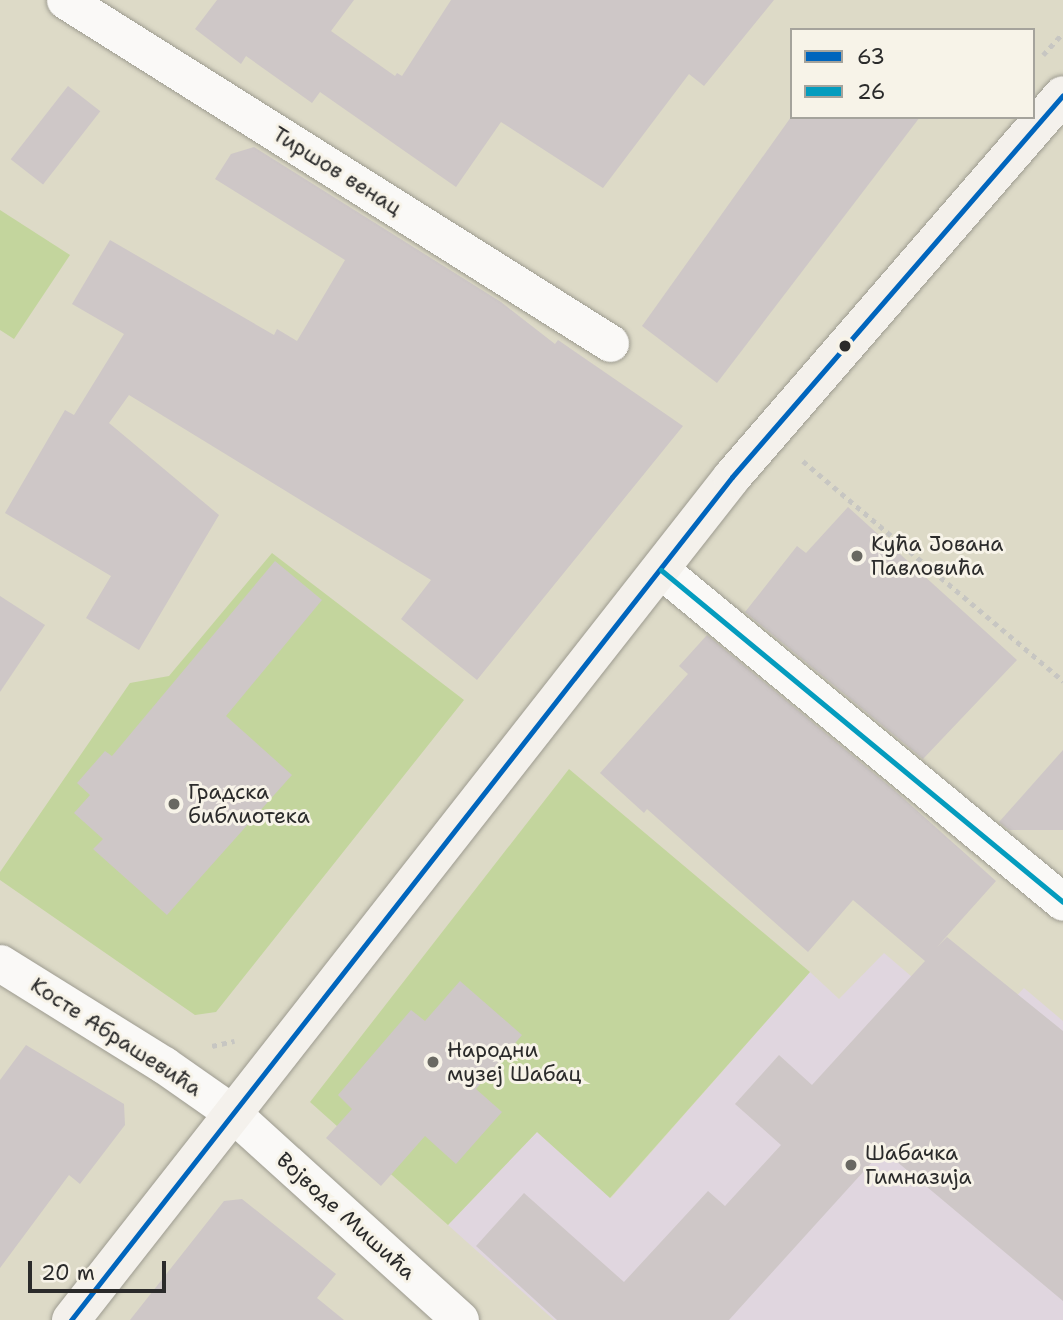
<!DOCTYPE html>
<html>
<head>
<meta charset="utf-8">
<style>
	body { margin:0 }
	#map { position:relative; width:1063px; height:1320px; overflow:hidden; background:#dddac7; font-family:"Shantell Sans",sans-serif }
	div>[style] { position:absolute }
	.built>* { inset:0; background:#e0d6df }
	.green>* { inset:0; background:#c3d59d }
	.building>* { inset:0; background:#cec7c7; transform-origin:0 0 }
	.path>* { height:4.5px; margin-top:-2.25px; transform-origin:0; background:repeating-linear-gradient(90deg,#c7c6c2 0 5px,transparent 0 10px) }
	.roads { filter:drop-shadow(0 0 2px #9d9b90) drop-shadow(0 0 2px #9d9b90) }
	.street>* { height:37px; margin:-18.5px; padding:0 18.5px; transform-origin:18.5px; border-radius:18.5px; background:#faf9f7 }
	.secondary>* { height:38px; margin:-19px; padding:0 19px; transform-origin:19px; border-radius:19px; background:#f4f1ec }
	.bus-1>* { height:5px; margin:-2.5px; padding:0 2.5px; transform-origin:2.5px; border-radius:2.5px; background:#0065bd }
	.bus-2>* { height:5px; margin:-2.5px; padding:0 2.5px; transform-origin:2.5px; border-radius:2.5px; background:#049cbe }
	.dots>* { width:19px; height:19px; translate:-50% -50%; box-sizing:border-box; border:4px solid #f7f3e8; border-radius:50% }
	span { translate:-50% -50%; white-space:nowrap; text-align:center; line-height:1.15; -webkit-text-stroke:6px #f7f3e8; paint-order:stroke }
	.street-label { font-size:21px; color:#2b2b2b }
	.poi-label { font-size:21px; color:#2b2b2b }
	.left { translate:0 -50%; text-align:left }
	.legend { position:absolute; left:790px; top:28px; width:245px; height:91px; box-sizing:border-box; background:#f7f3e8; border:2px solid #a5a39c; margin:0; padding:9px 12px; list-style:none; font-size:21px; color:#2b2b2b }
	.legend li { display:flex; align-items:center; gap:14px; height:35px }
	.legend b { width:35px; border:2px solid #a5a39c }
	.scale { position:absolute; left:28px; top:1261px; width:138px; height:32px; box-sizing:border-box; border:4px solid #2b2b2b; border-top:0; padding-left:9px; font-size:21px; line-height:24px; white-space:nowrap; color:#2b2b2b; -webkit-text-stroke:5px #f7f3e8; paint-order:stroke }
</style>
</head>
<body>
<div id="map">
	<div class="built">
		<i style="clip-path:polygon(884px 953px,980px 1035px,1024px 988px,1063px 1021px,1063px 1320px,554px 1320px,448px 1225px,537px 1132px,611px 1198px,810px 972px,839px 999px)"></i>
	</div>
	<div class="green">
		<i style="clip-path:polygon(0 210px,70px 255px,14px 339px,0 330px)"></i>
		<i style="clip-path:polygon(272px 553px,464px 700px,216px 1012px,195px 1015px,0 880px,0 872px,130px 683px,169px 676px)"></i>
		<i style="clip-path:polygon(569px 769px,810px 972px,610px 1198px,537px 1132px,448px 1225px,310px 1102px)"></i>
	</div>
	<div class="building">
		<i style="clip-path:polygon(217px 0,354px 0,331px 31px,395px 76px,397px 73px,402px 76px,451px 0,774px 0,704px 86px,689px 74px,603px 188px,501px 122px,456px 187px,320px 92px,312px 103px,246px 56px,241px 64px,195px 29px)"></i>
		<i style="left:68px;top:86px;width:41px;height:93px;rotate:38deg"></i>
		<i style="clip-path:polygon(791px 117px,920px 117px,717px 383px,642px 326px)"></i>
		<i style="clip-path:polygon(254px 147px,501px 302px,555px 344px,558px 340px,683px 426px,477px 680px,401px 619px,431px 580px,129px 395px,109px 423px,219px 515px,139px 650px,86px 618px,111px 576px,5px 513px,65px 410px,74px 415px,124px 334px,72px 304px,110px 240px,274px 335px,277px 329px,297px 341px,345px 260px,215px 179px,231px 154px)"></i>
		<i style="clip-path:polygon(848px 507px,1017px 660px,923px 759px,745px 612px,797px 546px,806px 553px)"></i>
		<i style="clip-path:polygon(275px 561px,322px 600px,226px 716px,292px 775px,167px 915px,93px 849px,103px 839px,74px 813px,90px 795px,77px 783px,105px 751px,112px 756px)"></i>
		<i style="clip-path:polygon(0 596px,45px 625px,0 692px)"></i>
		<i style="clip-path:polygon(707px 635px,894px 790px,996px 881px,937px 947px,947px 937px,1063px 1031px,1063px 1301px,883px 1150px,729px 1320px,557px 1320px,476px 1246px,524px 1193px,624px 1282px,708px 1191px,725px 1206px,781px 1145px,735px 1104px,779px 1055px,812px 1085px,925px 961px,853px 900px,808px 952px,647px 809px,644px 813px,600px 773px,688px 674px,679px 666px)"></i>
		<i style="clip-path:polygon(1063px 750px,1063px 830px,1009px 830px,999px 822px)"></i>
		<i style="clip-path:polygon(460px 981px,522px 1035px,476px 1089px,502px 1112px,456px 1164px,425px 1136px,381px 1186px,326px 1138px,352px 1109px,338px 1095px,411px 1010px,425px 1021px)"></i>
		<i style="clip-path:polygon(26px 1045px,124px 1104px,125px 1125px,80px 1184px,69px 1175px,0 1268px,0 1080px)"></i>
		<i style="clip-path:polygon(242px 1199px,336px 1274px,317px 1298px,344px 1320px,130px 1320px,224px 1201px)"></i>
	</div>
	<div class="path">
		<i style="left:1043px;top:55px;width:27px;rotate:-48deg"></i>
		<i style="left:803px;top:461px;width:341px;rotate:40.2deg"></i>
		<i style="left:212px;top:1046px;width:23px;rotate:-13deg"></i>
	</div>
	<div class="roads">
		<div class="street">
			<i style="left:65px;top:0;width:644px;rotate:32.18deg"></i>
			<i style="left:661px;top:570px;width:521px;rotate:39.55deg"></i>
			<i style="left:0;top:963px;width:193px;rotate:31.9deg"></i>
			<i style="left:164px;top:1065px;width:82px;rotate:35deg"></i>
			<i style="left:231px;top:1112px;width:309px;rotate:42.2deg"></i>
		</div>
		<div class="secondary">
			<i style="left:71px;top:1320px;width:1071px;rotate:-51.9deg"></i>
			<i style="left:732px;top:477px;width:505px;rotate:-49.09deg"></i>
		</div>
	</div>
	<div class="bus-1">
		<i style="left:71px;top:1320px;width:1071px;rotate:-51.9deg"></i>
		<i style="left:732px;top:477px;width:505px;rotate:-49.09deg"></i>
	</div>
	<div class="bus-2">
		<i style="left:661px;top:570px;width:521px;rotate:39.55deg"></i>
	</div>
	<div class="dots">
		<i style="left:845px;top:346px;background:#2b2b2b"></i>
		<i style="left:857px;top:556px;background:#696862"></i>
		<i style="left:174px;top:804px;background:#696862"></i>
		<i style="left:433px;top:1062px;background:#696862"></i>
		<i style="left:851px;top:1165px;background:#696862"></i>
	</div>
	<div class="street-label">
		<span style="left:337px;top:171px;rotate:32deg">Тиршов венац</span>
		<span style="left:116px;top:1037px;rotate:33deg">Косте Абрашевића</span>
		<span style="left:346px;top:1216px;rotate:42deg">Војводе Мишића</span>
	</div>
	<div class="poi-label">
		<span class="left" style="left:871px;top:556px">Кућа Јована<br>Павловића</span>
		<span class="left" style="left:188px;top:804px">Градска<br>библиотека</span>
		<span class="left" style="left:447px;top:1062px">Народни<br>музеј Шабац</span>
		<span class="left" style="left:865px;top:1165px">Шабачка<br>Гимназија</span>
	</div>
	<ul class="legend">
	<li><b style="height:9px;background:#0065bd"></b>63</li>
	<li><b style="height:9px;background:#049cbe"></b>26</li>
	</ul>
	<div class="scale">20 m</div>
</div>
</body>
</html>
